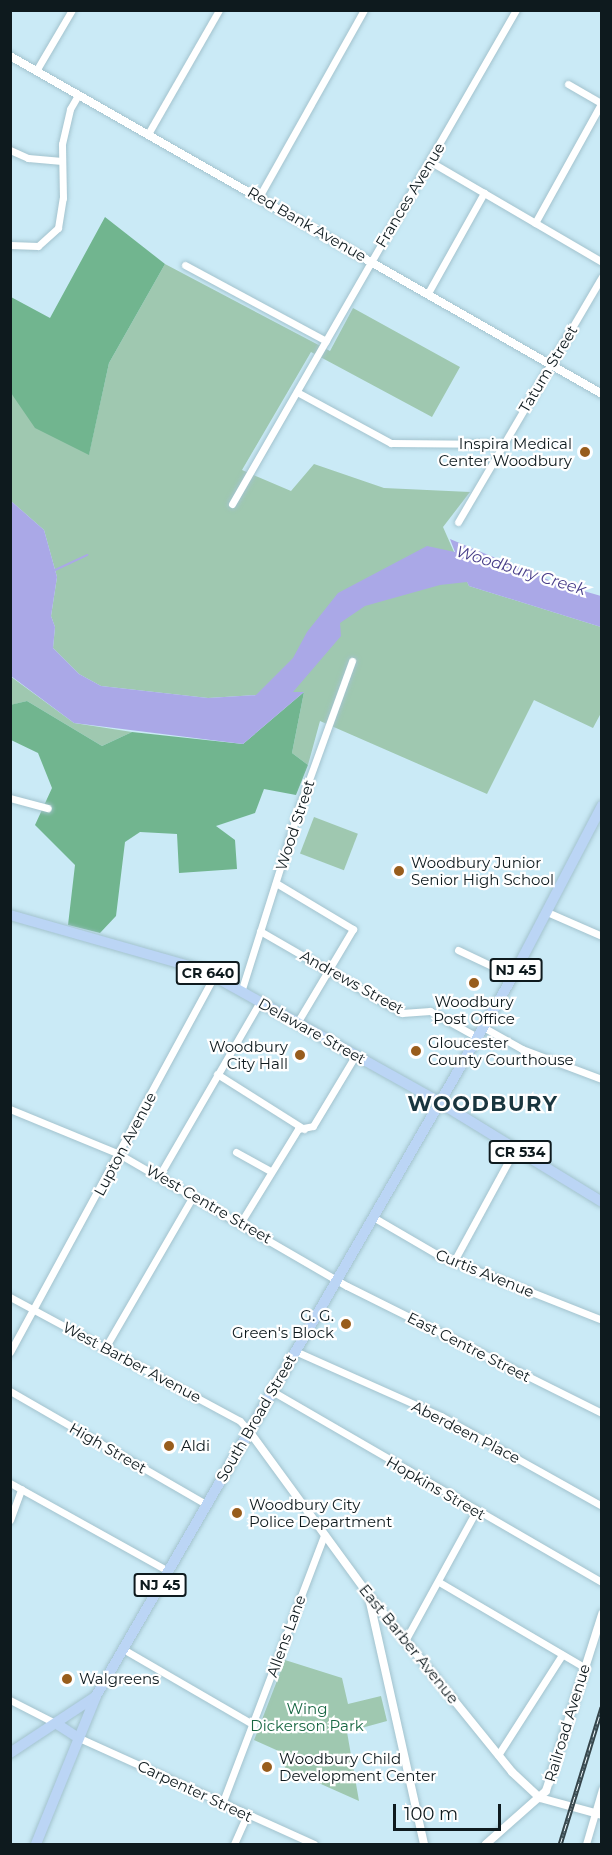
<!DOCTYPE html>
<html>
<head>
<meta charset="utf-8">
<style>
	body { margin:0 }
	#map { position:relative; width:612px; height:1855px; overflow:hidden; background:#caeaf6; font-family:Montserrat,sans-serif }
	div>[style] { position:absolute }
	.green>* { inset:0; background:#9fc8b0; transform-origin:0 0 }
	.forest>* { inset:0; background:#71b58f }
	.water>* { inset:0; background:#aaa8e7 }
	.stream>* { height:2px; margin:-1px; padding:0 1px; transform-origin:1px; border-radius:1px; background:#aaa8e7 }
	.roads { filter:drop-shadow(0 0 2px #a3c3ce) drop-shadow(0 0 2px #a3c3ce) }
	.minor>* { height:7px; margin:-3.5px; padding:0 3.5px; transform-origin:3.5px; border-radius:3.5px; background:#fff }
	.tertiary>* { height:8px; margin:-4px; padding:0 4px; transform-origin:4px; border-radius:4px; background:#fff }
	.primary>* { height:10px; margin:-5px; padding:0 5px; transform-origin:5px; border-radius:5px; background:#bbd5f5 }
	.rail>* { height:4.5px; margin-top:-2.25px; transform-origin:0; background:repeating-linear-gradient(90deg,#fff 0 7px,#35454b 0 14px); box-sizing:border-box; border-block:2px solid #35454b }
	.dots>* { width:16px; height:16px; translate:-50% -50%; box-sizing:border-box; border:3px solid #fff; border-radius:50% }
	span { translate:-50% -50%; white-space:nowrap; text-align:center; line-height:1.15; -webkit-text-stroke:4.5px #fff; paint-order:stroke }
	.shield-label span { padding:2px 4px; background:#fff; border:2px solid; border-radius:4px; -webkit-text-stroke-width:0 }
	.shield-label { font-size:14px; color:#0e1a1e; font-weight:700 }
	.street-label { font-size:15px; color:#0e1a1e }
	.poi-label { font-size:15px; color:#0e1a1e }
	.right { translate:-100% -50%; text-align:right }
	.left { translate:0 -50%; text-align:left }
	.park-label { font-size:15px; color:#186743 }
	.water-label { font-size:16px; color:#493f8a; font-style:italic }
	.district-label { font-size:21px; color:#19353e; font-weight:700; letter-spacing:1.5px }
	.frame { position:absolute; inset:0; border:12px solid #0e1a1e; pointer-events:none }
	.scale { position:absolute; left:393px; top:1804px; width:108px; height:27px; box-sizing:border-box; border:3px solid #0e1a1e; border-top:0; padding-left:8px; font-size:18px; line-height:21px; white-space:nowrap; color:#0e1a1e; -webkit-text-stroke:4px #fff; paint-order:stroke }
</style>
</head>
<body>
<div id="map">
	<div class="green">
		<i style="clip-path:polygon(165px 264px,330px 351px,353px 308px,460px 367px,432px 417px,311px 352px,242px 470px,291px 491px,314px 464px,384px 488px,470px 492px,443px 527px,469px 586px,601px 627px,601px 713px,593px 728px,534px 700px,487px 794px,320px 721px,308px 765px,292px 753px,304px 692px,208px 698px,101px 686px,79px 674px,53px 648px,55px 627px,51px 616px,57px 577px,44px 530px,11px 501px,10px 393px,89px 454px,109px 363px)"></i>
		<i style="clip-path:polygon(10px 676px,74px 723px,132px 732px,102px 746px,27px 701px,11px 705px)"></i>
		<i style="left:314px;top:817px;width:47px;height:39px;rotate:21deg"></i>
		<i style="clip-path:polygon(285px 1660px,342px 1678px,348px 1704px,381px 1696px,387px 1721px,347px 1732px,359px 1801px,285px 1768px,283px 1753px,254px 1740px)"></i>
	</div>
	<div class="forest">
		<i style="clip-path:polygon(105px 217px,165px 264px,109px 363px,89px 455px,35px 428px,11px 393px,11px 297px,50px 318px)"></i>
		<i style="clip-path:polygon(304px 692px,292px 753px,308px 765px,296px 795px,264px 789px,255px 813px,216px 826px,235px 840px,237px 869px,179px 873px,177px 834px,140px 832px,125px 842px,116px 916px,100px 933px,68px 925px,75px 865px,35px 825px,52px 788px,38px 753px,11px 740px,10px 705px,27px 701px,102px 746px,132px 732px,243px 744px)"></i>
	</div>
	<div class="water">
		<i style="clip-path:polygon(11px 501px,44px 530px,57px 577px,51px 616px,55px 627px,53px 648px,79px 674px,101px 686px,208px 698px,256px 695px,293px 658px,307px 632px,338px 593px,427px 546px,455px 552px,450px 539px,556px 583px,601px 596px,601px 627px,469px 586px,467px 582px,440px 585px,365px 606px,340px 623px,341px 636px,293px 692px,304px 692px,243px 744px,74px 723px,11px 676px)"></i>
	</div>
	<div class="stream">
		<i style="left:53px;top:571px;width:38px;rotate:-25deg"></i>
	</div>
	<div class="roads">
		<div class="minor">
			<i style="left:36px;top:71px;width:71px;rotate:-59.5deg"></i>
			<i style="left:568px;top:84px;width:39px;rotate:30deg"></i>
			<i style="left:148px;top:134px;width:143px;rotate:-60.2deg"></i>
			<i style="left:10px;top:150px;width:20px;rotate:24deg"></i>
			<i style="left:28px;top:158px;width:34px;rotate:5deg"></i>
			<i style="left:431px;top:162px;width:198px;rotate:30.3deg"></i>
			<i style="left:259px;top:197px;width:214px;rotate:-60.7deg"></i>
			<i style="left:535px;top:223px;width:136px;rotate:-61deg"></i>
			<i style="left:10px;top:245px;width:28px;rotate:2deg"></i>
			<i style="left:38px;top:246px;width:27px;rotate:-42deg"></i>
			<i style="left:58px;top:228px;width:30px;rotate:-81deg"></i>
			<i style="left:63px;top:198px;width:54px;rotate:-91.1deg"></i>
			<i style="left:62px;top:144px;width:36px;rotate:-77deg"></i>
			<i style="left:70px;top:109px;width:16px;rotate:-60deg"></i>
			<i style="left:185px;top:265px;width:160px;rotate:28.3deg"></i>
			<i style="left:428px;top:293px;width:115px;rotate:-60.8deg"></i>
			<i style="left:297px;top:392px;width:107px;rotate:28.5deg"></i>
			<i style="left:391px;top:443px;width:112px;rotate:0.5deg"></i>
			<i style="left:232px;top:504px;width:570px;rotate:-60.11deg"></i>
			<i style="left:458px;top:522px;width:284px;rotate:-59.6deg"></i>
			<i style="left:10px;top:798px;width:39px;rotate:15deg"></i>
			<i style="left:276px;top:883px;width:90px;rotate:30.9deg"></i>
			<i style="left:353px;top:929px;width:109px;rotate:120.8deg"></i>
			<i style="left:547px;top:912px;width:60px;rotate:23.6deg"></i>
			<i style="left:260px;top:931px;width:164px;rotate:30deg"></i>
			<i style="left:402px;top:1013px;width:28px;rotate:-4deg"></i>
			<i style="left:430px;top:1011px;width:54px;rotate:29deg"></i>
			<i style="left:458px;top:950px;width:61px;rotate:25.3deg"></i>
			<i style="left:241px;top:992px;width:199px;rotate:-72.5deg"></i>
			<i style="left:301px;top:802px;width:150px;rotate:-70.1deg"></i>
			<i style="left:483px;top:1027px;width:45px;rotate:29.4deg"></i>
			<i style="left:522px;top:1049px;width:85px;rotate:20.6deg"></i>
			<i style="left:217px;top:1074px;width:103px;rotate:32.3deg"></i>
			<i style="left:10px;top:1109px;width:118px;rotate:22.4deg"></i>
			<i style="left:119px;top:1154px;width:263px;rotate:30.1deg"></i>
			<i style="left:347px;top:1286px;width:285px;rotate:26.5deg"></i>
			<i style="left:236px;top:1152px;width:39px;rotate:29deg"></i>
			<i style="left:159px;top:1176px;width:201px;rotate:-59.9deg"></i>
			<i style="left:373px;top:1217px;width:75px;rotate:30.3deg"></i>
			<i style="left:438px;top:1255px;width:176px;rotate:21.6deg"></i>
			<i style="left:241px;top:1222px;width:109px;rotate:-58.5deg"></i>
			<i style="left:298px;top:1129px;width:15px;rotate:-11deg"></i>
			<i style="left:313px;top:1126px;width:82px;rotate:-59deg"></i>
			<i style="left:454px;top:1261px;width:128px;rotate:-61.4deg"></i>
			<i style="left:10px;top:1297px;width:261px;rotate:28.3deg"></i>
			<i style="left:240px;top:1421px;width:13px;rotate:48deg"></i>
			<i style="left:105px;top:1348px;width:176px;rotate:-59.9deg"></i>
			<i style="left:295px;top:1351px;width:160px;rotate:24deg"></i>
			<i style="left:441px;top:1416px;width:184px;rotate:29.2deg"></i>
			<i style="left:10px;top:1352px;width:427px;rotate:-61.5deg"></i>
			<i style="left:10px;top:1391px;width:226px;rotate:30deg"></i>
			<i style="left:272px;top:1391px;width:381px;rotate:30.1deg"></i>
			<i style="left:10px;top:1483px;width:181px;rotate:29.1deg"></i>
			<i style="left:10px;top:1520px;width:33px;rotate:-70deg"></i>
			<i style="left:439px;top:1582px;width:168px;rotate:30.4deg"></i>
			<i style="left:406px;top:1639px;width:146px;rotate:-61.3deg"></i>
			<i style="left:123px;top:1649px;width:151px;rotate:30.1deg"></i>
			<i style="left:10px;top:1700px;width:53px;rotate:27.1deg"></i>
			<i style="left:77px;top:1737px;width:260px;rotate:24.3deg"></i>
			<i style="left:498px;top:1755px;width:119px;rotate:-57.4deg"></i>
			<i style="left:222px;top:1804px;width:288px;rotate:-69.2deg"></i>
			<i style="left:234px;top:1844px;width:32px;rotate:-66deg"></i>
			<i style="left:586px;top:1844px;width:57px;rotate:-73.8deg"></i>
		</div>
		<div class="tertiary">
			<i style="left:10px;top:56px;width:682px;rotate:29.72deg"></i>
			<i style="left:249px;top:1431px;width:202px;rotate:53.9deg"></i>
			<i style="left:368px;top:1594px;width:229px;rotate:51deg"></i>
			<i style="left:512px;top:1772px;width:38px;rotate:43deg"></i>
			<i style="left:540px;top:1798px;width:64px;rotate:15.3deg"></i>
			<i style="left:369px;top:1598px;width:252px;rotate:77.4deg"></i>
			<i style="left:486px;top:1844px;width:80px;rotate:-41.5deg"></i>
			<i style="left:546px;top:1791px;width:186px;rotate:-72.4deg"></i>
		</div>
		<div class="primary">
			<i style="left:10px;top:915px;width:201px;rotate:15.9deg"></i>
			<i style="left:203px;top:970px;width:270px;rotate:29.2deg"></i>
			<i style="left:439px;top:1102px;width:191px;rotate:31.5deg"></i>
			<i style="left:57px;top:1724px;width:24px;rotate:33deg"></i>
			<i style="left:10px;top:1753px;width:100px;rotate:-33.5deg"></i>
			<i style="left:36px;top:1844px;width:160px;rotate:-67.9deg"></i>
			<i style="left:96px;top:1696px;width:832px;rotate:-59.92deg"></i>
			<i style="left:513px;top:976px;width:192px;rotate:-62.4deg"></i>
		</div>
	</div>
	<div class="rail">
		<i style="left:560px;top:1844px;width:143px;rotate:-73deg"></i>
	</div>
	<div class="dots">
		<i style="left:585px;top:452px;background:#985d1c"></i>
		<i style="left:399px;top:871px;background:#985d1c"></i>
		<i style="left:474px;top:983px;background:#985d1c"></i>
		<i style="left:416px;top:1051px;background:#985d1c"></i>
		<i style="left:300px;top:1055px;background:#985d1c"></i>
		<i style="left:346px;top:1324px;background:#985d1c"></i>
		<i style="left:169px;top:1446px;background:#985d1c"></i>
		<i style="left:237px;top:1513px;background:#985d1c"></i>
		<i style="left:67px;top:1679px;background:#985d1c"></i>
		<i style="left:267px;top:1767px;background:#985d1c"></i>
	</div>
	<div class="shield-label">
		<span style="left:516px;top:970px">NJ 45</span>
		<span style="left:208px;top:973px">CR 640</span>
		<span style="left:520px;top:1152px">CR 534</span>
		<span style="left:160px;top:1585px">NJ 45</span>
	</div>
	<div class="street-label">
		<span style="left:410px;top:195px;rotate:-59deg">Frances Avenue</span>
		<span style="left:307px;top:224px;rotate:30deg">Red Bank Avenue</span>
		<span style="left:548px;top:369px;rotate:-59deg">Tatum Street</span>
		<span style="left:295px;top:825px;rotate:-72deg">Wood Street</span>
		<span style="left:352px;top:982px;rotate:29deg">Andrews Street</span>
		<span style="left:312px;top:1031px;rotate:29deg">Delaware Street</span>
		<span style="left:125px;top:1144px;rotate:-62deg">Lupton Avenue</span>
		<span style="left:209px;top:1204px;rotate:30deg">West Centre Street</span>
		<span style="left:485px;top:1273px;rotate:22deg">Curtis Avenue</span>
		<span style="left:469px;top:1347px;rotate:27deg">East Centre Street</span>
		<span style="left:132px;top:1362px;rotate:28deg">West Barber Avenue</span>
		<span style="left:256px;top:1418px;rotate:-60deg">South Broad Street</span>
		<span style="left:466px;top:1432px;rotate:27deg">Aberdeen Place</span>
		<span style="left:108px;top:1448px;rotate:30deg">High Street</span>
		<span style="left:436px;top:1488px;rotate:30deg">Hopkins Street</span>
		<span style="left:286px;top:1636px;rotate:-70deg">Allens Lane</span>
		<span style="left:409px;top:1644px;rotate:51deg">East Barber Avenue</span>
		<span style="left:567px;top:1723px;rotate:-73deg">Railroad Avenue</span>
		<span style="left:195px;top:1791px;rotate:25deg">Carpenter Street</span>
	</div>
	<div class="poi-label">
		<span class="right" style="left:572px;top:452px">Inspira Medical<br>Center Woodbury</span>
		<span class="left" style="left:411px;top:871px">Woodbury Junior<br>Senior High School</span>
		<span style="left:474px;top:1010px">Woodbury<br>Post Office</span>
		<span class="left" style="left:428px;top:1051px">Gloucester<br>County Courthouse</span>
		<span class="right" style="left:288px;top:1055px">Woodbury<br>City Hall</span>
		<span class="right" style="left:334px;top:1324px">G. G.<br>Green's Block</span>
		<span class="left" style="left:181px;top:1446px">Aldi</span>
		<span class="left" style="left:249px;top:1513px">Woodbury City<br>Police Department</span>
		<span class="left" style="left:79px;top:1679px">Walgreens</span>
		<span class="left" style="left:279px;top:1767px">Woodbury Child<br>Development Center</span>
	</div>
	<div class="park-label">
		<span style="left:307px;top:1717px">Wing<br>Dickerson Park</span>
	</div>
	<div class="water-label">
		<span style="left:521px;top:571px;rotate:17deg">Woodbury Creek</span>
	</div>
	<div class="district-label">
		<span style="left:483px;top:1104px">WOODBURY</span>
	</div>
	<div class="frame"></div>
	<div class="scale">100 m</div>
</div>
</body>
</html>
